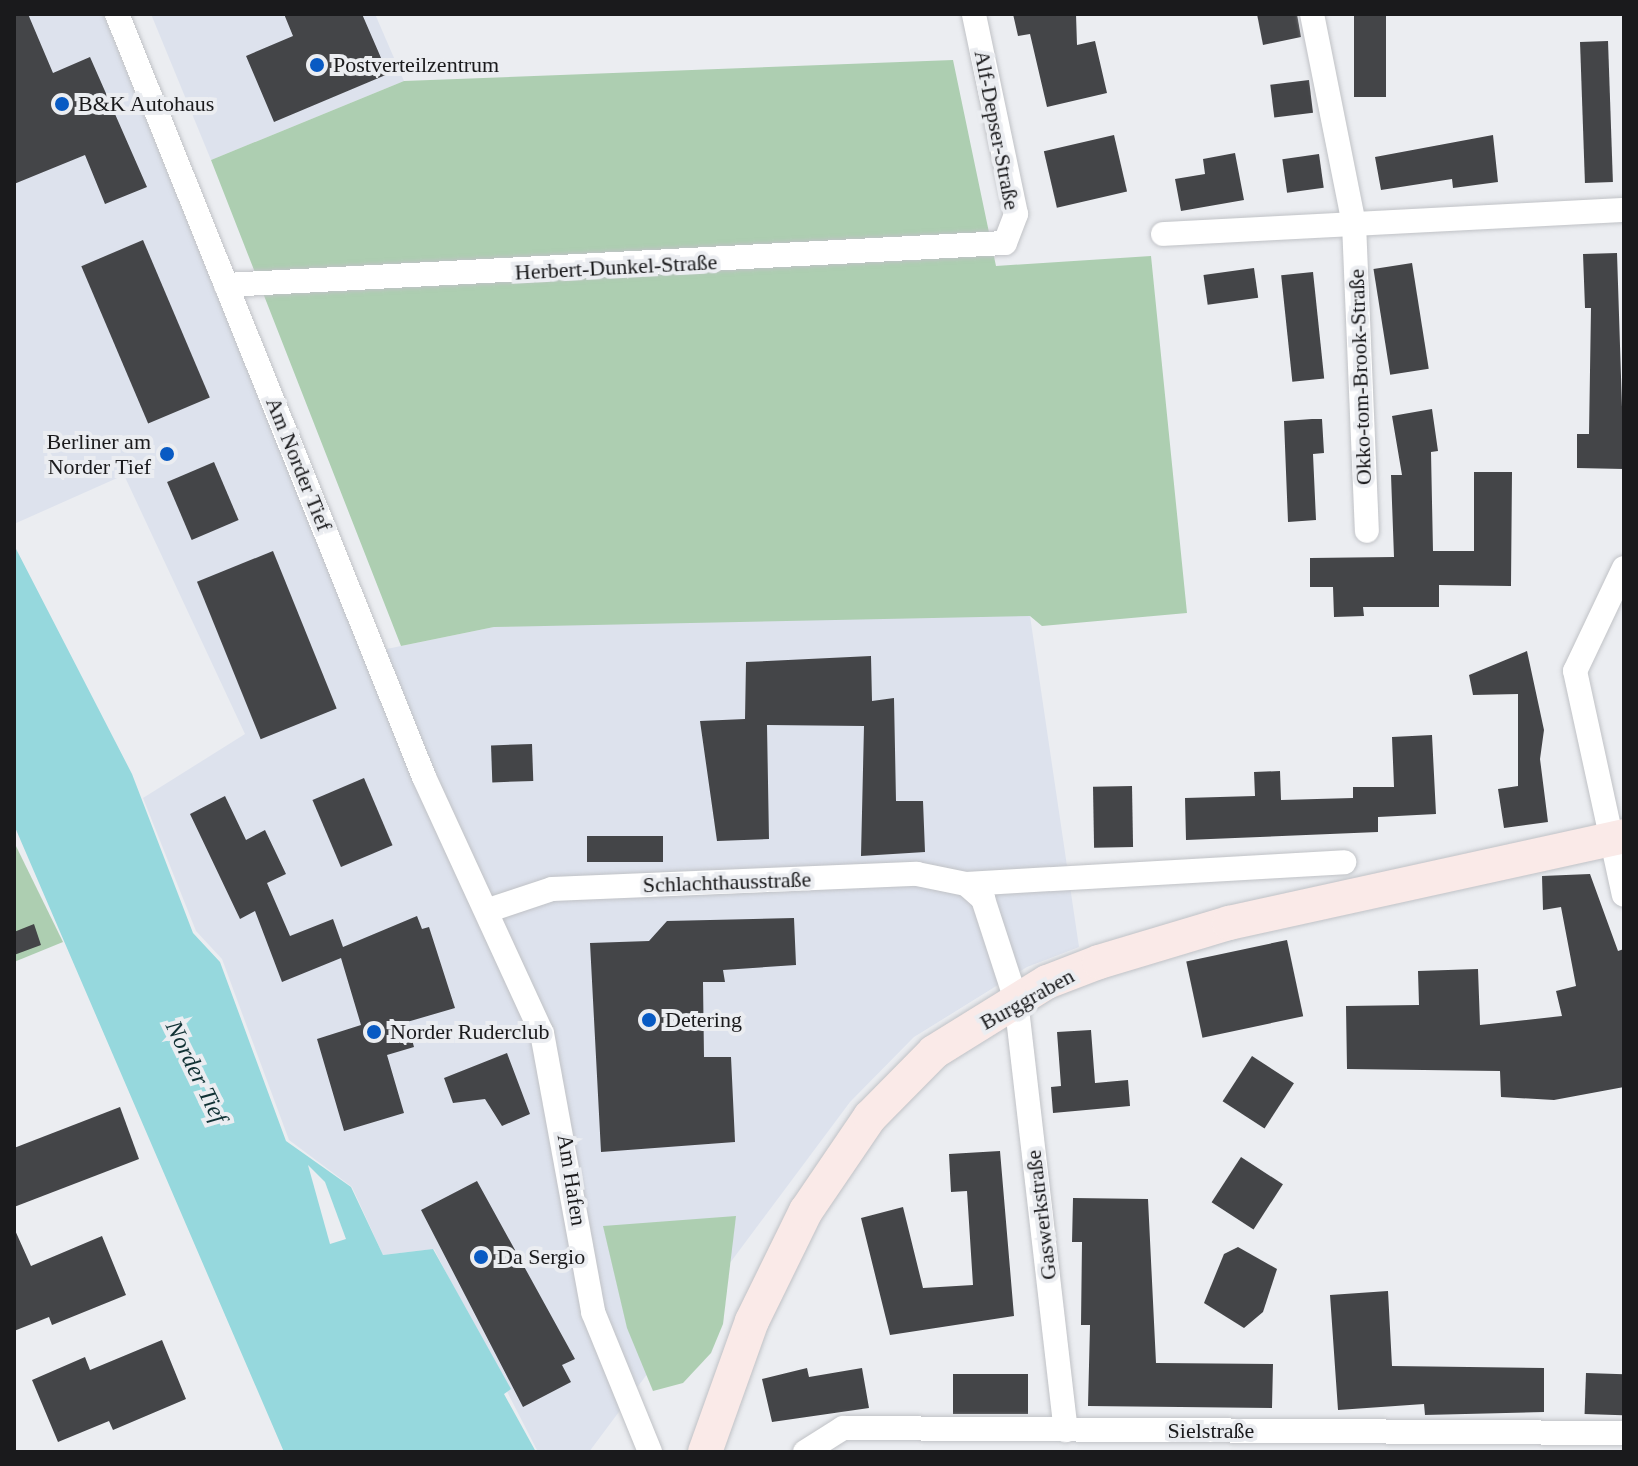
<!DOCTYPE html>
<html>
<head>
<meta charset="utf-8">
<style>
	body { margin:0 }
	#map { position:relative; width:1638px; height:1466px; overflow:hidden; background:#ebedf1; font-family:"Times New Roman",serif }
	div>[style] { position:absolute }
	.built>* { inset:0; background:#dde2ed }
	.green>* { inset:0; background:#adceb1 }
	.water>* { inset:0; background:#96d8dd }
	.pier>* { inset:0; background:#ebedf1 }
	.building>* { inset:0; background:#444548; transform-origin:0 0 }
	.roads { filter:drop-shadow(0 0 2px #c0c2c6) drop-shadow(0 0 2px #c0c2c6) }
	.street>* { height:24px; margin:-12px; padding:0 12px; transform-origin:12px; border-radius:12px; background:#fff }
	.secondary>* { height:34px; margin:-17px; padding:0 17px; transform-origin:17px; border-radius:17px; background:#faeae8 }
	.dots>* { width:22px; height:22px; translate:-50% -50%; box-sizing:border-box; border:4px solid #ebedf1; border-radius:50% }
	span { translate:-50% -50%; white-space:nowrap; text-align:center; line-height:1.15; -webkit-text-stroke:8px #ebedf1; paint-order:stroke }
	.poi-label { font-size:22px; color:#1a1a1c }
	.left { translate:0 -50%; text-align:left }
	.right { translate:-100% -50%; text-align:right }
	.street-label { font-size:22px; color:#1a1a1c }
	.water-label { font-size:24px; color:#103134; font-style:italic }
	.frame { position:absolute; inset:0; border:16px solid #1a1a1c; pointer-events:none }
</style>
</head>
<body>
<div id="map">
	<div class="built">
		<i style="clip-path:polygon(14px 14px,103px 14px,362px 654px,494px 627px,829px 613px,1030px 616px,1079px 947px,1027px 967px,914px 1037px,850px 1102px,589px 1452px,538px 1452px,434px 1249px,383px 1255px,352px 1187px,289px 1140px,222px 959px,196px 931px,143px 798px,245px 734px,124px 475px,14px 524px)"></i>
		<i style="clip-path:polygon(151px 14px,375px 14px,404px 81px,211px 160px)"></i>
	</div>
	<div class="green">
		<i style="clip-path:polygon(953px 60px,996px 266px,1151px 256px,1187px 613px,1042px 626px,1030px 616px,494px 627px,401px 646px,211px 160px,404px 81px)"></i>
		<i style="clip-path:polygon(14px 842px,63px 942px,14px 962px)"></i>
		<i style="clip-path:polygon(736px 1216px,723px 1324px,711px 1353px,683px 1383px,653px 1391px,627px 1328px,603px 1226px)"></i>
	</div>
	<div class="water">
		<i style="clip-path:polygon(14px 545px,132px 774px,193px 933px,220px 962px,286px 1141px,351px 1187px,383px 1255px,433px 1249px,511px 1389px,504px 1394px,536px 1452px,284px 1452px,14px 825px)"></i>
	</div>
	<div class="pier">
		<i style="clip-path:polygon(308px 1165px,325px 1182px,346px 1239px,330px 1244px)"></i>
	</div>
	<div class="building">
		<i style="clip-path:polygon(14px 14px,28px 14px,53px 73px,90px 57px,147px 187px,105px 204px,85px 155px,14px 184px)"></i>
		<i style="clip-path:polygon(284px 14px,362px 14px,388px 74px,274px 122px,246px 56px,293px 36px)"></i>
		<i style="clip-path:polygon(1013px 14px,1076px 14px,1077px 45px,1095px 41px,1107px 93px,1047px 107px,1030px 34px,1018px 36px)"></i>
		<i style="clip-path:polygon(1257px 14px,1297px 14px,1301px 37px,1263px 45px)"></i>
		<i style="left:1354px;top:14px;width:32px;height:83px"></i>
		<i style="left:1608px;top:41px;width:141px;height:28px;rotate:88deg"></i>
		<i style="left:1309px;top:80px;width:33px;height:39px;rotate:83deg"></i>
		<i style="left:1114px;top:135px;width:58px;height:72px;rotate:77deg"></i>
		<i style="clip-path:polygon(1493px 135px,1498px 182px,1453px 188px,1452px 179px,1381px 190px,1375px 157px)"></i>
		<i style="clip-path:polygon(1235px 153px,1244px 200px,1181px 211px,1175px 179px,1205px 174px,1203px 159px)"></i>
		<i style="left:1319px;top:154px;width:34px;height:37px;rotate:82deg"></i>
		<i style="left:143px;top:240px;width:171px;height:67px;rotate:67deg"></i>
		<i style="clip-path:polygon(1617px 253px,1624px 469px,1577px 468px,1577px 434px,1589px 434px,1591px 308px,1585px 308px,1583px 254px)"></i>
		<i style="left:1412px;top:263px;width:107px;height:39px;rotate:81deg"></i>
		<i style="left:1254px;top:268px;width:30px;height:51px;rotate:82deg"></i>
		<i style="left:1313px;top:272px;width:107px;height:32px;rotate:84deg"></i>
		<i style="clip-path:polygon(1432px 409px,1438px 451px,1431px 452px,1433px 551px,1474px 551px,1474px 472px,1512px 472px,1511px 586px,1439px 585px,1439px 607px,1363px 607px,1364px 616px,1334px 617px,1333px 587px,1310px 587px,1310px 558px,1394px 557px,1391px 475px,1402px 475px,1392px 416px)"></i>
		<i style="clip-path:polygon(1312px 419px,1322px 419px,1324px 453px,1313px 454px,1316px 520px,1288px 522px,1284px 421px)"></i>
		<i style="left:214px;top:462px;width:63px;height:51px;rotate:67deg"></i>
		<i style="left:273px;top:551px;width:170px;height:82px;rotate:68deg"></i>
		<i style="clip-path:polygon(1527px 651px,1544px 730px,1540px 759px,1548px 822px,1504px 828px,1498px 789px,1518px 786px,1518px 694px,1473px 695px,1469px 675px)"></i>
		<i style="clip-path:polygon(871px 656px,872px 701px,894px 698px,896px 801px,923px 801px,925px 852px,861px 856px,864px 726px,767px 725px,769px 839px,717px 841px,700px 721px,745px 719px,746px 662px)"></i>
		<i style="clip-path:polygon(1432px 735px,1436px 814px,1378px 817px,1378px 832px,1186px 840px,1185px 798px,1255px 796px,1254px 772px,1280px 771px,1281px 800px,1353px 798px,1353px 787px,1394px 787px,1392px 737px)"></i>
		<i style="left:532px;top:744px;width:37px;height:41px;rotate:88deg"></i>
		<i style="left:364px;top:778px;width:73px;height:56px;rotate:67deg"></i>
		<i style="left:1132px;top:786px;width:61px;height:39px;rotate:89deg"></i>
		<i style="clip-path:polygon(225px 796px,246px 840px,265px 830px,286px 874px,267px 883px,290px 936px,333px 919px,343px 947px,417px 916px,422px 929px,429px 927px,455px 1008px,407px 1022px,414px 1047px,387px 1055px,404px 1113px,344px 1131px,317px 1039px,361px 1025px,341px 958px,282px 982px,255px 911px,240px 919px,190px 814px)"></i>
		<i style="left:663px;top:836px;width:26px;height:76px;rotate:90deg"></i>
		<i style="clip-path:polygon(1590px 874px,1618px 951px,1624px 949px,1624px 1087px,1554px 1100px,1501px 1097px,1500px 1071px,1347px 1069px,1346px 1006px,1419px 1005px,1418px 971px,1478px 969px,1480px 1025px,1562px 1016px,1556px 991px,1576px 986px,1561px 907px,1543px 910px,1542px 876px)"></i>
		<i style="clip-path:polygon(794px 918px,796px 965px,723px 970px,725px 982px,703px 982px,704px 1057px,731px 1057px,735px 1142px,601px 1152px,590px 943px,649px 941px,667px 921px)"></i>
		<i style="clip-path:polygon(34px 924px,41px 945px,14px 955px,14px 932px)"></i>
		<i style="left:1287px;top:940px;width:78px;height:103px;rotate:78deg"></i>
		<i style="clip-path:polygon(1091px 1030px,1095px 1083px,1128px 1080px,1130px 1106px,1053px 1113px,1051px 1087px,1061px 1086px,1057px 1032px)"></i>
		<i style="clip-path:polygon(507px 1053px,530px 1114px,502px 1126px,485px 1099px,453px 1103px,444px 1078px)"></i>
		<i style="left:1252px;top:1056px;width:50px;height:54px;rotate:33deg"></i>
		<i style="clip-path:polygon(120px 1107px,139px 1159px,14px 1207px,14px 1148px)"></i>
		<i style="clip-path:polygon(1000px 1151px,1014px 1316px,890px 1335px,861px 1218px,903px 1207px,923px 1288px,973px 1285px,967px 1191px,951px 1192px,949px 1154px)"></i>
		<i style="left:1241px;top:1157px;width:50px;height:54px;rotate:33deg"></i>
		<i style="clip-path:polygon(477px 1181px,575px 1359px,562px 1365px,571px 1382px,523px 1407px,421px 1210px)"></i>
		<i style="clip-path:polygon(1073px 1198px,1148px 1199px,1156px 1363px,1273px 1364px,1272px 1408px,1088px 1406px,1090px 1325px,1081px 1325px,1082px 1242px,1072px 1242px)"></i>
		<i style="clip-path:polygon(14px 1228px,31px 1266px,102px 1236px,126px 1295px,52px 1325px,49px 1317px,14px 1331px)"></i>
		<i style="clip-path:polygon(1238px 1247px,1277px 1269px,1263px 1312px,1244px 1328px,1204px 1303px,1224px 1254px)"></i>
		<i style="clip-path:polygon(1388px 1291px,1392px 1366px,1544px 1368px,1544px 1412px,1425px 1415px,1424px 1404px,1338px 1410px,1330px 1295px)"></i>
		<i style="clip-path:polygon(162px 1340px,186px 1399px,113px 1430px,109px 1421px,58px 1442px,32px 1380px,85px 1357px,90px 1370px)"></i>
		<i style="clip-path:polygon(807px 1368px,809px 1377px,862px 1368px,869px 1408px,772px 1422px,762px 1379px)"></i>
		<i style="left:1586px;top:1373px;width:38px;height:41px;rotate:2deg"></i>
		<i style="left:953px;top:1374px;width:75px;height:40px"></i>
	</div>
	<div class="roads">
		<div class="street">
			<i style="left:117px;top:14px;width:822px;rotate:68.08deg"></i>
			<i style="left:424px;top:777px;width:282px;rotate:65.3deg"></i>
			<i style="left:542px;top:1033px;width:284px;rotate:79.6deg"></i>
			<i style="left:593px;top:1312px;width:151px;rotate:67.8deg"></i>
			<i style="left:1312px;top:14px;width:214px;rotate:78.7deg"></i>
			<i style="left:1354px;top:224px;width:307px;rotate:87.6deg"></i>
			<i style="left:1163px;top:234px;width:462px;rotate:-3deg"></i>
			<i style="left:226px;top:285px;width:780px;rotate:-3.09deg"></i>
			<i style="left:1005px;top:243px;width:31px;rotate:-69deg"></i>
			<i style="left:1016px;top:214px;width:204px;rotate:-101.9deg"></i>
			<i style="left:1624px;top:568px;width:114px;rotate:115.4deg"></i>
			<i style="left:1575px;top:671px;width:229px;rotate:77.7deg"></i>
			<i style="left:966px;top:884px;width:379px;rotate:-3.3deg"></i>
			<i style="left:489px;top:910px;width:66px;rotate:-18.4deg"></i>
			<i style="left:552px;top:889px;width:365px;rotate:-2.4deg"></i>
			<i style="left:917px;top:874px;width:50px;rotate:11.5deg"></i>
			<i style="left:966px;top:884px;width:23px;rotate:41deg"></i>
			<i style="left:983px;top:899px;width:106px;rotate:71.9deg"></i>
			<i style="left:1016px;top:1000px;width:433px;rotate:83.4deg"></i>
			<i style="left:805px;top:1452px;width:45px;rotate:-32.3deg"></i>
			<i style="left:843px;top:1428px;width:781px;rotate:0.37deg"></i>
		</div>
		<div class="secondary">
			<i style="left:705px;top:1452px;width:139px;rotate:-70.3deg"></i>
			<i style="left:752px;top:1321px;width:123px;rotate:-63.9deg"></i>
			<i style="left:806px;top:1211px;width:114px;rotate:-55.8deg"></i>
			<i style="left:870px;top:1117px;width:91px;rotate:-45.4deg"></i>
			<i style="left:934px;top:1052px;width:133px;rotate:-31.8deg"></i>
			<i style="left:1047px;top:982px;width:56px;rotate:-21deg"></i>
			<i style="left:1099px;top:962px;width:136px;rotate:-16.7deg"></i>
			<i style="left:1229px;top:923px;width:404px;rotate:-12.4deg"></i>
		</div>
	</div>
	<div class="dots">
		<i style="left:317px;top:65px;background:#085ac3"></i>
		<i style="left:62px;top:104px;background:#085ac3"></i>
		<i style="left:167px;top:454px;background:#085ac3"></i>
		<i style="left:649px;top:1020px;background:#085ac3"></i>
		<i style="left:374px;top:1032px;background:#085ac3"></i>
		<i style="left:481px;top:1257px;background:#085ac3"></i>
	</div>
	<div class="poi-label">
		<span class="left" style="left:333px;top:65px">Postverteilzentrum</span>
		<span class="left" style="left:78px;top:104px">B&amp;K Autohaus</span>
		<span class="right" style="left:151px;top:454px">Berliner am<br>Norder Tief</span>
		<span class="left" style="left:665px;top:1020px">Detering</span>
		<span class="left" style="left:390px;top:1032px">Norder Ruderclub</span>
		<span class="left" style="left:497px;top:1257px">Da Sergio</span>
	</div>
	<div class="street-label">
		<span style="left:997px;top:130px;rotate:79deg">Alf-Depser-Straße</span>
		<span style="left:616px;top:267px;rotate:-3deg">Herbert-Dunkel-Straße</span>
		<span style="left:1360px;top:377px;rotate:-92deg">Okko-tom-Brook-Straße</span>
		<span style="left:299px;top:464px;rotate:68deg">Am Norder Tief</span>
		<span style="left:727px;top:882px;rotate:-2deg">Schlachthausstraße</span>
		<span style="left:1027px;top:999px;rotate:-29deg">Burggraben</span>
		<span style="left:572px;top:1180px;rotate:81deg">Am Hafen</span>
		<span style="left:1041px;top:1215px;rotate:-97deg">Gaswerkstraße</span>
		<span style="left:1211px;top:1431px">Sielstraße</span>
	</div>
	<div class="water-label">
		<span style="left:196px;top:1072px;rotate:64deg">Norder Tief</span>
	</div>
	<div class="frame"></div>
</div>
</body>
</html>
